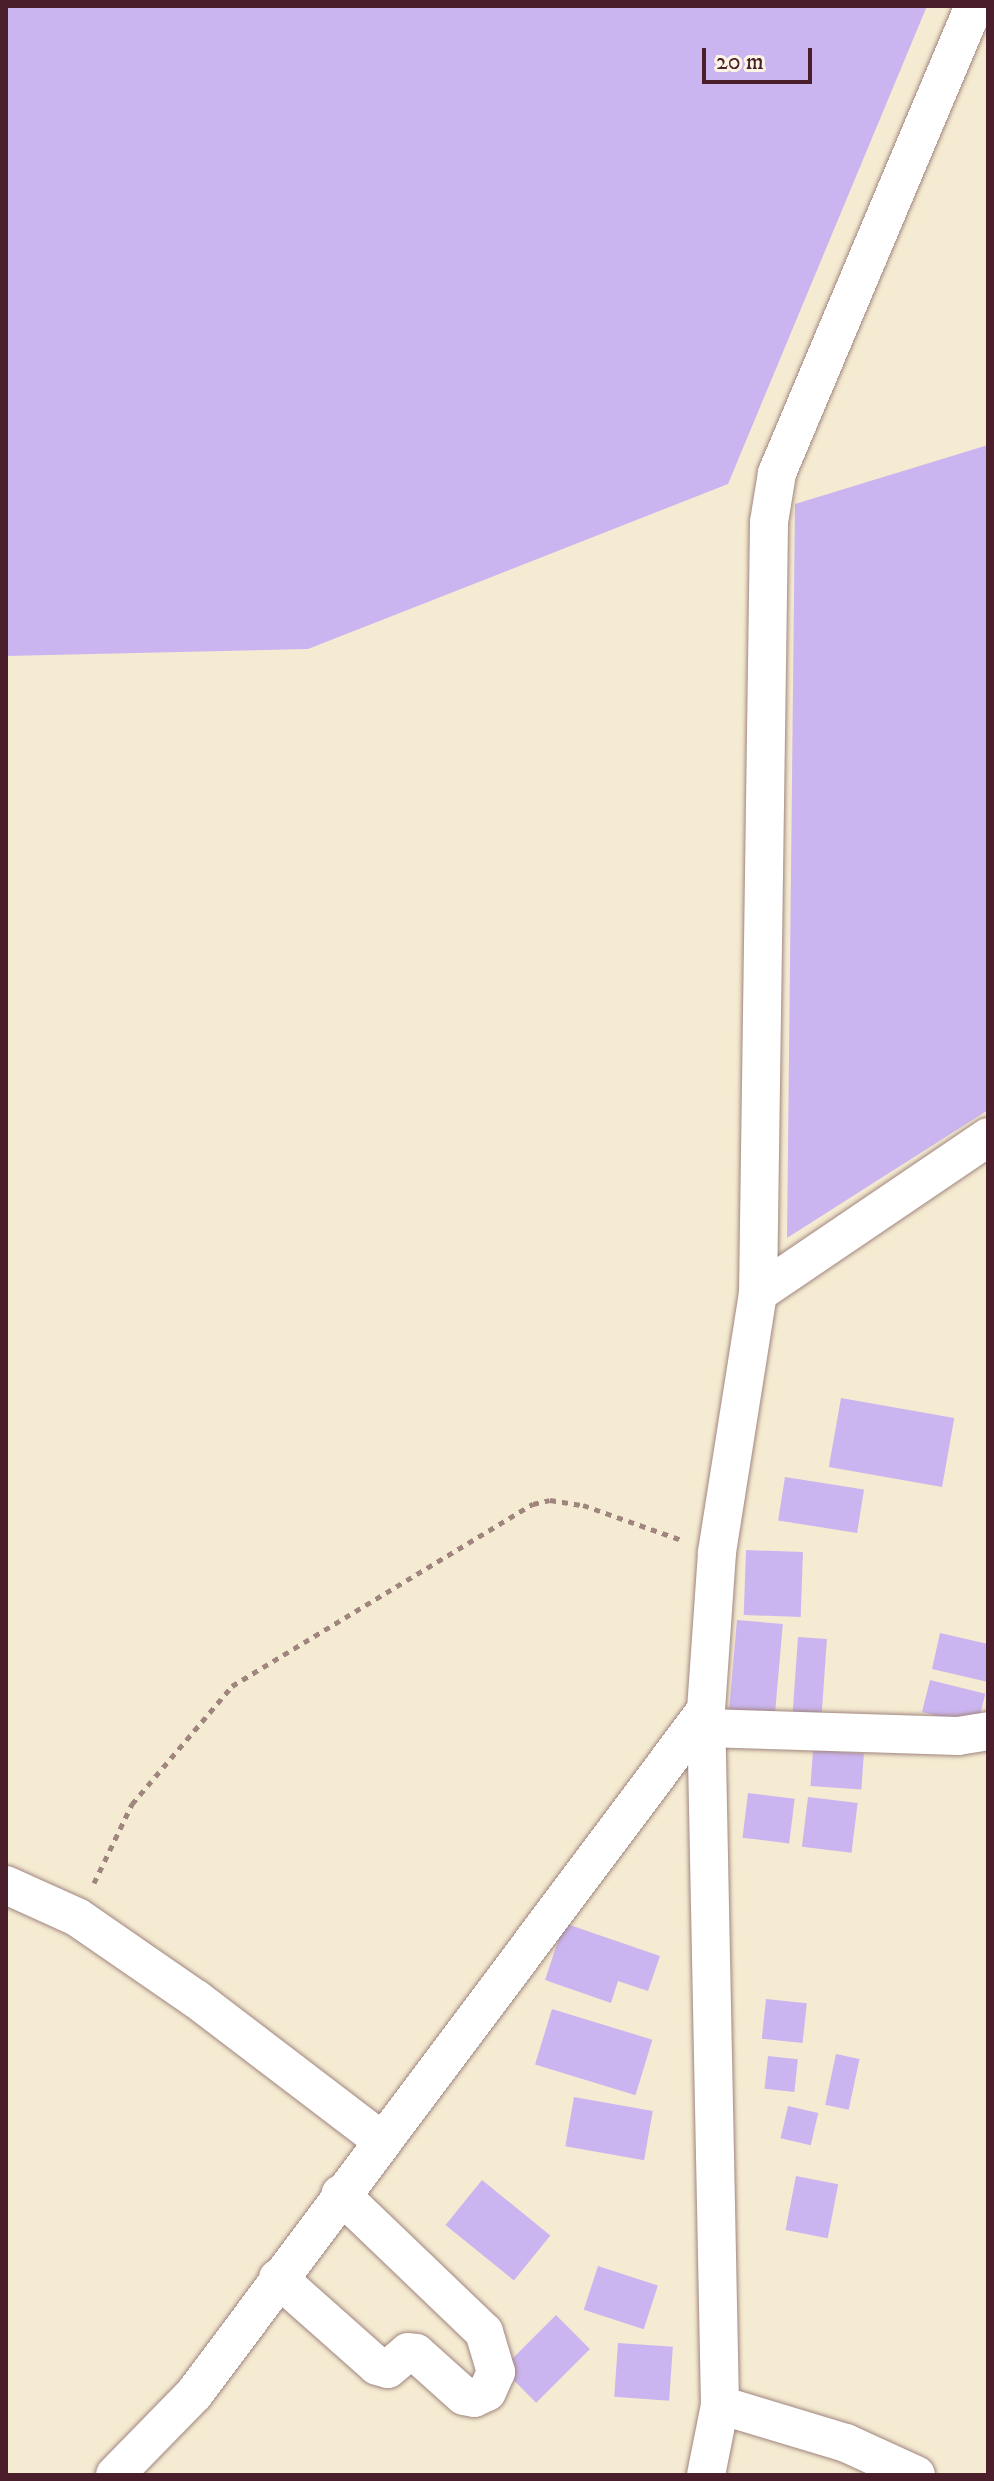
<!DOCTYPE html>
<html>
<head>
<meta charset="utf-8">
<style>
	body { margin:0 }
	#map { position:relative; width:994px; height:2481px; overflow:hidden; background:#f5ebd2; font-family:"IM FELL DW Pica",serif }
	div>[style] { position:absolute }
	.building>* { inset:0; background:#cbb5f0; transform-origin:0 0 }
	.path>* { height:5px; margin-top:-2.5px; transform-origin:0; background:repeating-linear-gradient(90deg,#a0857e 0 6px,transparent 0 12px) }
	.roads { filter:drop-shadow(0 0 2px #a0857e) drop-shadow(0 0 2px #a0857e) }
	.minor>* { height:38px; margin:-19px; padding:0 19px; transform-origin:19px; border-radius:19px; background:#fff }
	span { translate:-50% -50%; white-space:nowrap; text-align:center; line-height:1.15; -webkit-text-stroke:8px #fcf5e5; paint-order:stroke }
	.frame { position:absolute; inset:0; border:8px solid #4a1f2b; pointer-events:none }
	.scale { position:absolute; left:702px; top:48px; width:110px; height:36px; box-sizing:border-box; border:4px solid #4a1f2b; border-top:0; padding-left:10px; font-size:24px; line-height:28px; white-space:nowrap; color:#4a1f2b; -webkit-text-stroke:6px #fcf5e5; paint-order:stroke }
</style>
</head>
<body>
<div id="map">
	<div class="building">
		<i style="clip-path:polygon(6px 6px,927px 6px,728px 484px,308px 649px,6px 656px)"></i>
		<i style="clip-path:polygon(988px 445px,988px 1110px,787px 1238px,795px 504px)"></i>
		<i style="left:841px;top:1398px;width:115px;height:70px;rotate:10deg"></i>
		<i style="left:785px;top:1477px;width:80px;height:44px;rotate:9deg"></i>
		<i style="left:746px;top:1550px;width:57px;height:65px;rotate:2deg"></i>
		<i style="left:737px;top:1620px;width:46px;height:90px;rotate:5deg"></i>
		<i style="clip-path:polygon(940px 1633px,988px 1644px,988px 1682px,932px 1669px)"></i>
		<i style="left:798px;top:1637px;width:29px;height:82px;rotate:4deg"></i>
		<i style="left:930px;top:1680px;width:57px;height:33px;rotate:14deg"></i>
		<i style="left:813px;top:1750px;width:51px;height:36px;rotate:4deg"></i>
		<i style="left:748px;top:1793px;width:47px;height:45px;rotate:7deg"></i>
		<i style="left:808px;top:1797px;width:50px;height:50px;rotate:7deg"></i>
		<i style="clip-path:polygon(564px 1923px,660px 1956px,648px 1991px,618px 1981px,611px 2003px,545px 1980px)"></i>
		<i style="left:766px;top:1999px;width:41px;height:40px;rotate:6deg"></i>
		<i style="left:552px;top:2009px;width:105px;height:58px;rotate:17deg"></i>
		<i style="left:836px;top:2054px;width:24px;height:52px;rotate:12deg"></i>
		<i style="left:768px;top:2056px;width:30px;height:33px;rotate:6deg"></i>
		<i style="left:574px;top:2097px;width:80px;height:50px;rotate:10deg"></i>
		<i style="left:788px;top:2106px;width:31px;height:33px;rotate:13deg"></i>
		<i style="left:796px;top:2176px;width:43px;height:55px;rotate:11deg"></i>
		<i style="left:482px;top:2180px;width:88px;height:58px;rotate:39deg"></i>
		<i style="left:598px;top:2266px;width:63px;height:46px;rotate:18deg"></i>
		<i style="left:556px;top:2315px;width:48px;height:76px;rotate:45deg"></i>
		<i style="left:618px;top:2343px;width:55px;height:54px;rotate:4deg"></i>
	</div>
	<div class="path">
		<i style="left:94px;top:1883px;width:88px;rotate:-64.3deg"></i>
		<i style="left:132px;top:1804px;width:155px;rotate:-49.7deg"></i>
		<i style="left:232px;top:1686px;width:352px;rotate:-31.2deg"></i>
		<i style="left:533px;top:1504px;width:17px;rotate:-13deg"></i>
		<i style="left:550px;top:1500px;width:33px;rotate:9deg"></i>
		<i style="left:583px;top:1505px;width:105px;rotate:19.5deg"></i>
	</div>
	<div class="roads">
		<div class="minor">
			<i style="left:758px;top:1293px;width:278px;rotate:-34.1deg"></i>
			<i style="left:706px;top:1728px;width:252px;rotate:1.8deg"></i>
			<i style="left:958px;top:1736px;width:30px;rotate:-9deg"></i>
			<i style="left:6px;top:1885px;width:78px;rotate:24.3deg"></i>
			<i style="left:77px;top:1917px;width:145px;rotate:34.6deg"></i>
			<i style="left:196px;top:1999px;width:231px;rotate:37.3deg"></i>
			<i style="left:278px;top:2278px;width:132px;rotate:41.6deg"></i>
			<i style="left:377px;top:2366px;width:11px;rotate:15deg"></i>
			<i style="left:388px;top:2369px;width:26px;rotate:-40deg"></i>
			<i style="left:408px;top:2352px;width:8px;rotate:7deg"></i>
			<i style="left:416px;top:2353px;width:64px;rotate:41.9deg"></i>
			<i style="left:464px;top:2396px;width:10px;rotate:11deg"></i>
			<i style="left:474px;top:2398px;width:14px;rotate:-25deg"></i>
			<i style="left:487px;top:2392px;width:22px;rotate:-66deg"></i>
			<i style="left:496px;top:2372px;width:42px;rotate:-106.7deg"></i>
			<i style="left:484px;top:2332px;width:199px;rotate:-136.2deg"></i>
			<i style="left:720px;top:2405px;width:132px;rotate:16.8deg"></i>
			<i style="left:846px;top:2443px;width:77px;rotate:24.6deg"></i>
			<i style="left:115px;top:2475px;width:113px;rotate:-45.7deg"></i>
			<i style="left:194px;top:2394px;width:854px;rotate:-53.18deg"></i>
			<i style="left:706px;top:2475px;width:71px;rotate:-78.7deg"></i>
			<i style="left:720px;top:2405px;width:695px;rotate:-91.15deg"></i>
			<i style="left:706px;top:1710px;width:158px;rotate:-86deg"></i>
			<i style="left:717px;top:1552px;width:262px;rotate:-81deg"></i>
			<i style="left:758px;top:1293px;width:771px;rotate:-89.18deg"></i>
			<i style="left:769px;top:522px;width:50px;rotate:-80.7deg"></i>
			<i style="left:777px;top:473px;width:507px;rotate:-67.13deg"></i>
		</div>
	</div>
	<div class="frame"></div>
	<div class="scale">20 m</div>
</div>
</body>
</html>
